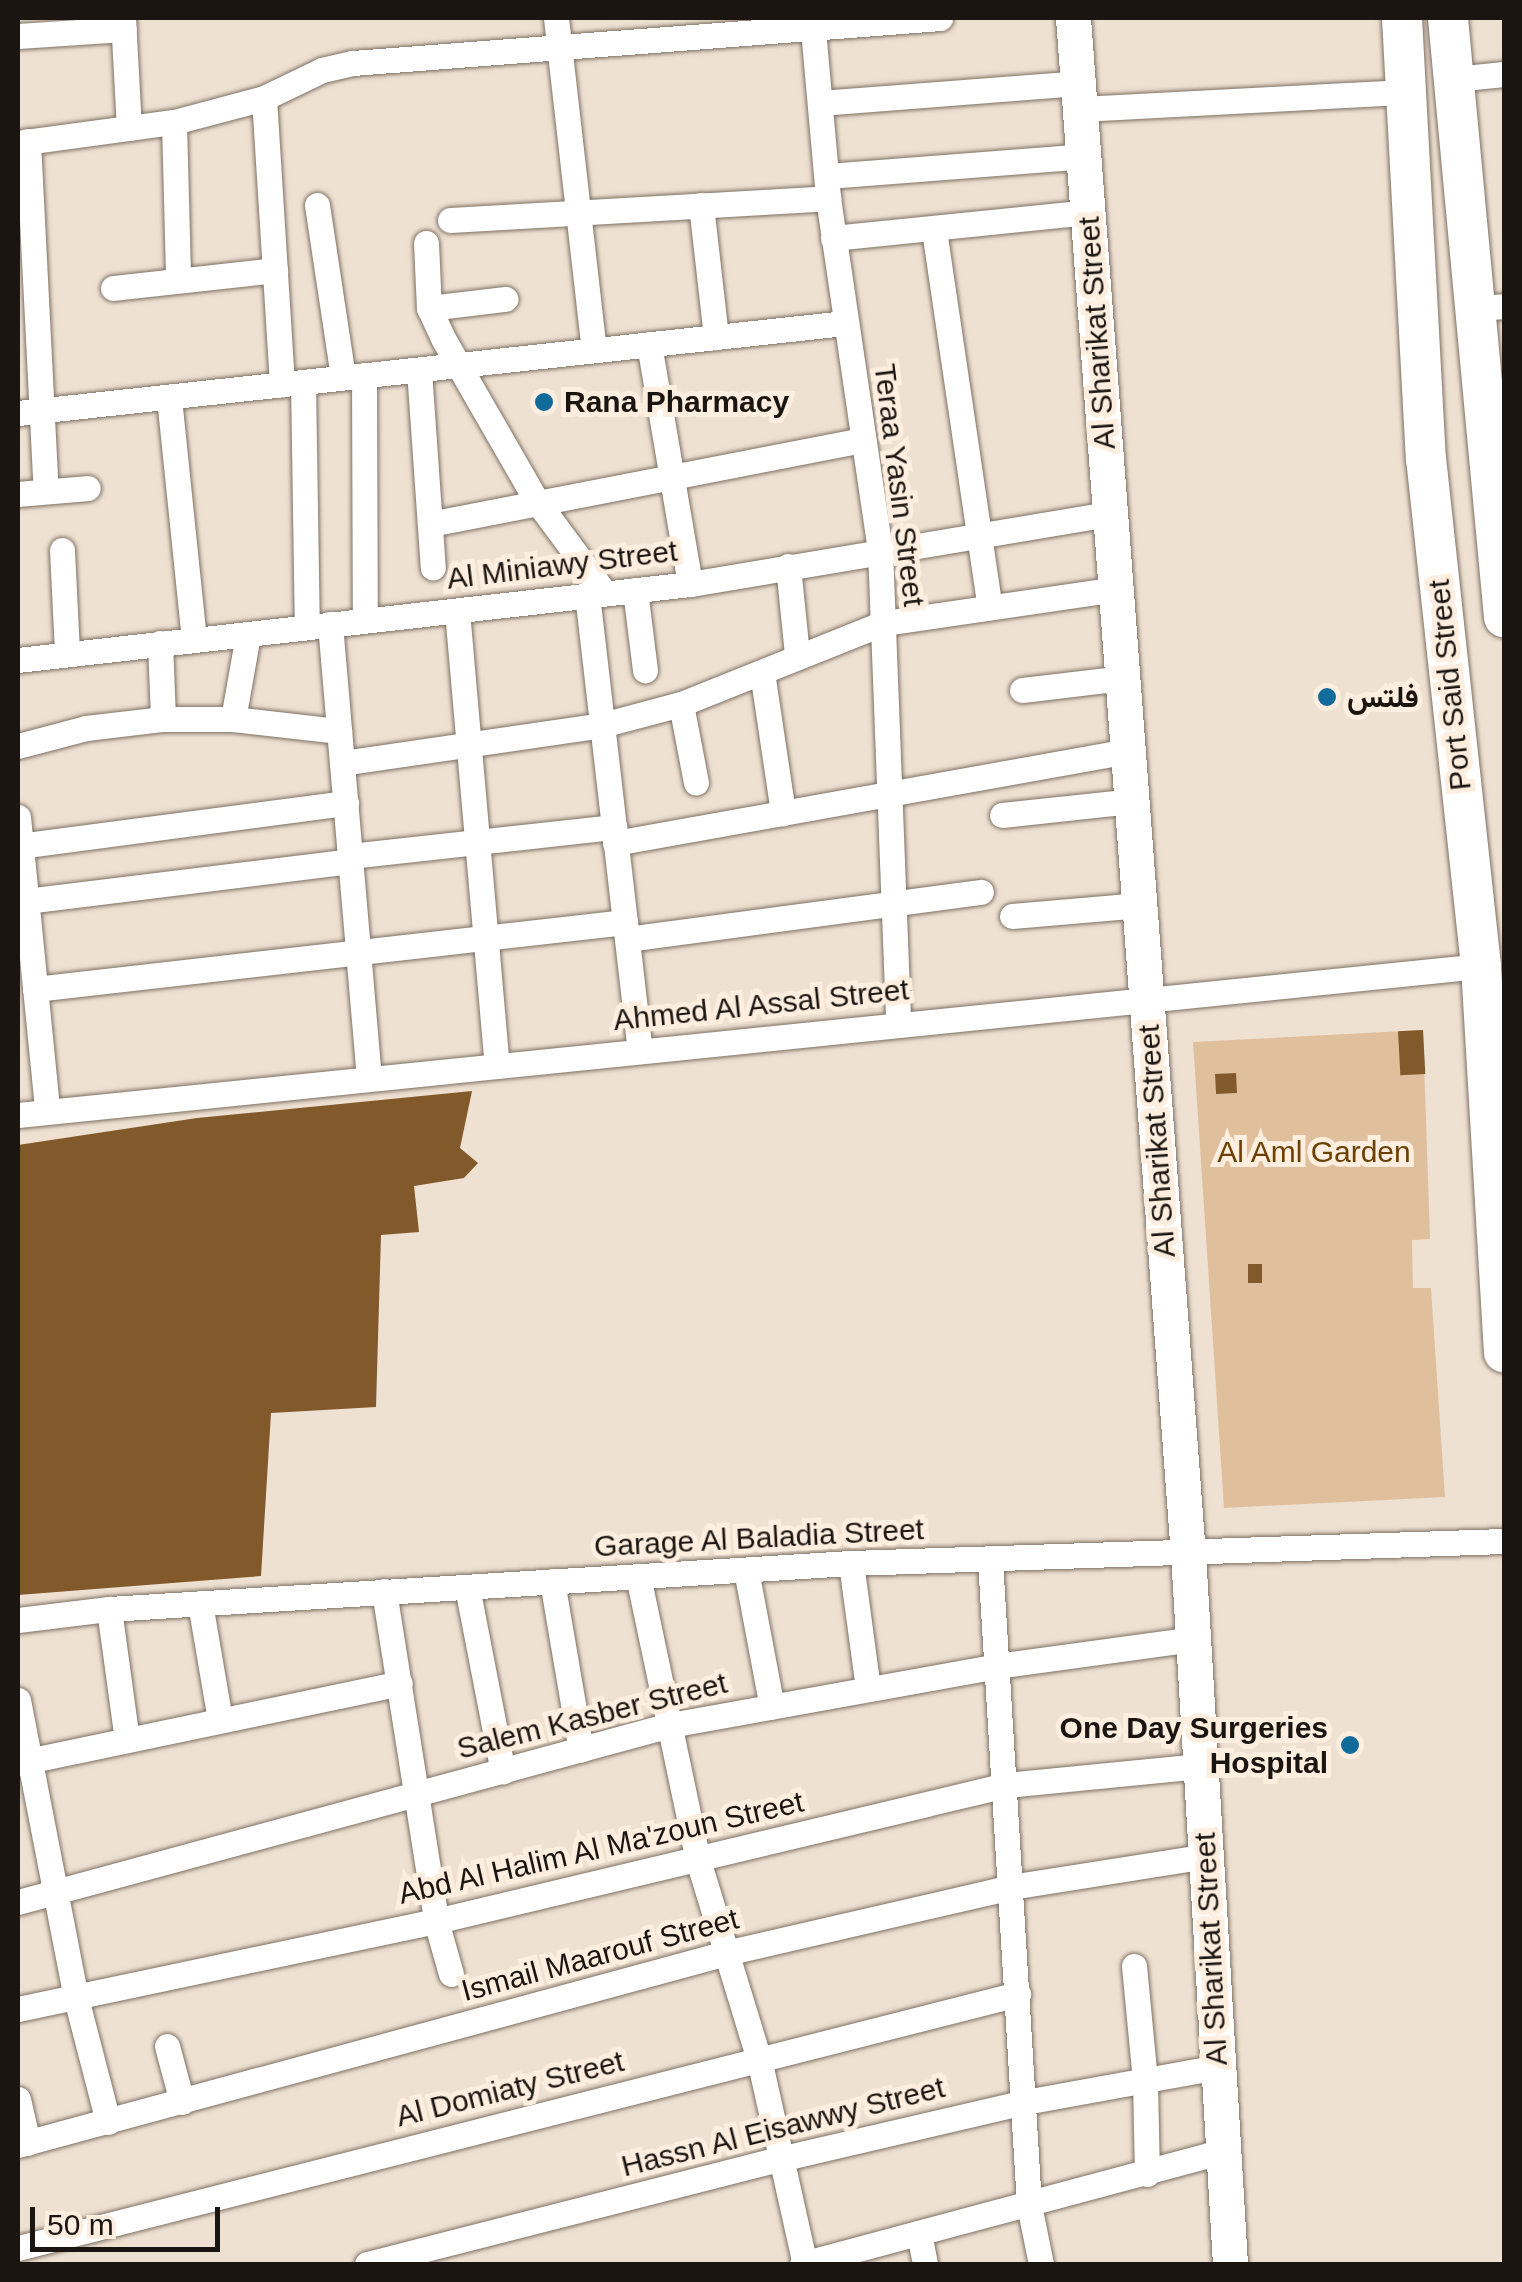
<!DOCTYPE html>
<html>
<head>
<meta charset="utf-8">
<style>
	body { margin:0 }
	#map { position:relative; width:1522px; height:2282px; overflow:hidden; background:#efe1d2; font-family:Helvetica,Vazirmatn,sans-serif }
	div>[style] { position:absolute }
	.green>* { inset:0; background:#e0bf9d }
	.building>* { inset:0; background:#82592a; transform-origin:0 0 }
	.roads { filter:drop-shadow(0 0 2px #7d7063) drop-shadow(0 0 2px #7d7063) }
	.street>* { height:25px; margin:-12.5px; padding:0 12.5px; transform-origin:12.5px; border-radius:12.5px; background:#fff }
	.secondary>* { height:35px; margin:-17.5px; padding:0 17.5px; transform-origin:17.5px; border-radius:17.5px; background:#fff }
	.primary>* { height:40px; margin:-20px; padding:0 20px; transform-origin:20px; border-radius:20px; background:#fff }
	.dots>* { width:28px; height:28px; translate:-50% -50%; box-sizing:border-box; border:5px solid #fdeedf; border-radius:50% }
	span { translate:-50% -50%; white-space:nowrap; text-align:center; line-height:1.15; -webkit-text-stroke:10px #fdeedf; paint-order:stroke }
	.street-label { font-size:30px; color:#1a1510 }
	.poi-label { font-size:30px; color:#1a1510; font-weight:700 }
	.left { translate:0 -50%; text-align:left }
	.right { translate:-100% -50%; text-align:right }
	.park-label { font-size:30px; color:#6c4103 }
	.frame { position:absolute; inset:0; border:20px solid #1a1510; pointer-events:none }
	.scale { position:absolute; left:30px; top:2207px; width:190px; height:45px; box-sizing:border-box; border:5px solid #1a1510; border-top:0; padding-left:12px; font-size:30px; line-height:35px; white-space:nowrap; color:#1a1510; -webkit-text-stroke:8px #fdeedf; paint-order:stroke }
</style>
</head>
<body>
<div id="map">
	<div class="green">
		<i style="clip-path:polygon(1423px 1030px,1430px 1239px,1412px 1240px,1413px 1288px,1431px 1288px,1445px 1497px,1224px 1508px,1193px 1042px)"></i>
	</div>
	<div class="building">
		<i style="left:1423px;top:1030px;width:44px;height:25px;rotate:87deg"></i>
		<i style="left:1236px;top:1073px;width:20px;height:21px;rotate:87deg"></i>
		<i style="clip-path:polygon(472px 1091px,460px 1148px,478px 1163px,464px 1178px,414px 1186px,419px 1232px,381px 1235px,376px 1407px,271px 1413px,261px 1576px,18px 1595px,18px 1145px,197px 1118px)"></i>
		<i style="left:1248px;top:1264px;width:14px;height:19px"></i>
	</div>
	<div class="roads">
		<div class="street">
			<i style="left:123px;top:18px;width:110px;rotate:86.9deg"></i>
			<i style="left:556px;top:18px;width:334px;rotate:83.5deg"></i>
			<i style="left:812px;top:18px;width:181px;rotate:84.9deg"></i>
			<i style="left:828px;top:198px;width:355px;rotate:81.6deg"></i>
			<i style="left:880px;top:549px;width:474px;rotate:87.8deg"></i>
			<i style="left:18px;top:36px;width:106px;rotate:-3.8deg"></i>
			<i style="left:1454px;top:79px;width:50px;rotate:-5.7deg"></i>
			<i style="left:264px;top:98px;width:287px;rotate:86.4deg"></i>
			<i style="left:820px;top:103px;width:259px;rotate:-4.4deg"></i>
			<i style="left:1080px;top:109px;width:327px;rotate:-3deg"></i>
			<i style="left:174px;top:122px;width:158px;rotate:88.5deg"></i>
			<i style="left:28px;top:141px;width:350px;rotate:87.1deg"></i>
			<i style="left:18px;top:143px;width:157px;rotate:-7.7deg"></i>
			<i style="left:174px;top:122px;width:93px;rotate:-14.9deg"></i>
			<i style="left:264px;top:98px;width:64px;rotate:-25.8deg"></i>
			<i style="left:322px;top:70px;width:32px;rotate:-13deg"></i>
			<i style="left:353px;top:63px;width:589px;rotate:-4.38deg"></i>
			<i style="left:827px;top:176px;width:258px;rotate:-4.4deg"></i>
			<i style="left:317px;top:205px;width:174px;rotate:81.4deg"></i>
			<i style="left:701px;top:205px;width:133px;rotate:83.5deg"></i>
			<i style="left:450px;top:220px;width:379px;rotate:-3.3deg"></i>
			<i style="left:934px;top:230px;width:381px;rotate:81.6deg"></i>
			<i style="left:833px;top:238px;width:256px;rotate:-5.8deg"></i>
			<i style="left:426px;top:243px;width:65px;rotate:87.4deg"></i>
			<i style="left:429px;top:308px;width:35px;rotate:65deg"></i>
			<i style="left:444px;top:340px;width:185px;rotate:60.1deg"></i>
			<i style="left:536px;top:500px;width:114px;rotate:53.5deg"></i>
			<i style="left:113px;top:288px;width:163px;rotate:-6.3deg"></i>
			<i style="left:429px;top:308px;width:77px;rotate:-6.8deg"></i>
			<i style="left:1477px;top:308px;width:27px;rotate:-4deg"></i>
			<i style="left:649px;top:344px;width:243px;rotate:80.3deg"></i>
			<i style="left:419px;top:370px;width:198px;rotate:86deg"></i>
			<i style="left:364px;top:375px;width:245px;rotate:89.8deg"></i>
			<i style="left:303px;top:382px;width:244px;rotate:89.1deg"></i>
			<i style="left:169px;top:398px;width:243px;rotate:84.1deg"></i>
			<i style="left:18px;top:413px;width:832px;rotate:-6.21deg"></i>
			<i style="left:18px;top:494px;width:70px;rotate:-4.9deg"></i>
			<i style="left:430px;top:524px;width:441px;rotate:-11deg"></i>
			<i style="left:62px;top:550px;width:104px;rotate:87.2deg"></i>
			<i style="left:788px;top:566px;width:88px;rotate:84.2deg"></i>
			<i style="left:635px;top:590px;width:81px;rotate:82.9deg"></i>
			<i style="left:587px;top:594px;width:459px;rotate:83.4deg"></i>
			<i style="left:457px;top:611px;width:456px;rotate:85deg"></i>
			<i style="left:330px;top:624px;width:456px;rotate:85.1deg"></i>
			<i style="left:160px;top:643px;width:76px;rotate:87.7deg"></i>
			<i style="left:18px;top:660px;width:676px;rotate:-6.45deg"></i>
			<i style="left:690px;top:584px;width:426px;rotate:-9.5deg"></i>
			<i style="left:762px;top:672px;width:143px;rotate:81.5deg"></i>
			<i style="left:1022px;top:690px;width:101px;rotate:-6.8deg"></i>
			<i style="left:681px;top:704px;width:80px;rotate:79.2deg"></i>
			<i style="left:233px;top:719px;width:85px;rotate:-79.9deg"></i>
			<i style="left:18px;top:746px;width:70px;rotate:-14.8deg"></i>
			<i style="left:86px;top:728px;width:78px;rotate:-6.7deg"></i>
			<i style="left:163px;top:719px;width:70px"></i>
			<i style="left:233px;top:719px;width:107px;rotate:6.5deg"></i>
			<i style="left:342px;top:763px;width:263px;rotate:-8.3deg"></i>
			<i style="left:602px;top:725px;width:82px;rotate:-14.9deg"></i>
			<i style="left:681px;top:704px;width:219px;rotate:-21.8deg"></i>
			<i style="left:884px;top:623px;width:234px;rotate:-8.3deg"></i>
			<i style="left:1002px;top:815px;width:131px;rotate:-6.1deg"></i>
			<i style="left:18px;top:817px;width:294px;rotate:84.3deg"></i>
			<i style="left:615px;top:843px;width:521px;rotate:-10.17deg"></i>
			<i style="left:19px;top:846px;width:330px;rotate:-7.5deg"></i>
			<i style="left:350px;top:856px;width:266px;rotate:-6.3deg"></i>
			<i style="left:26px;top:901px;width:327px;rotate:-7deg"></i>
			<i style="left:1012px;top:916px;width:128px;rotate:-4.9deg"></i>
			<i style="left:627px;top:939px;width:357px;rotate:-7.6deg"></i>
			<i style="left:35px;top:989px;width:594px;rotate:-6.48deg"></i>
			<i style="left:18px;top:1115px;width:1471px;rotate:-5.82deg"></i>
			<i style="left:990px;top:1560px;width:646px;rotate:86.54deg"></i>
			<i style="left:1029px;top:2205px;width:60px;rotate:78.5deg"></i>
			<i style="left:851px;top:1563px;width:127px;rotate:82.3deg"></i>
			<i style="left:746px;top:1570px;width:139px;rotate:79.3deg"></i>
			<i style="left:638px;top:1576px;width:290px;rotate:78.1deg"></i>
			<i style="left:698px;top:1860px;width:208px;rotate:73deg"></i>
			<i style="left:759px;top:2059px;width:210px;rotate:77.4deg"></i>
			<i style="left:552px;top:1581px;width:171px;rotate:80.3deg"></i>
			<i style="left:467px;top:1587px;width:188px;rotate:79deg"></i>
			<i style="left:384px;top:1591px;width:334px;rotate:81deg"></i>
			<i style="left:436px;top:1921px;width:55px;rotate:74.2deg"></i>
			<i style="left:200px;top:1603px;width:119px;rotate:80.3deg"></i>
			<i style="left:109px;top:1609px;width:132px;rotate:82.2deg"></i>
			<i style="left:18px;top:1620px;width:92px;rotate:-6.9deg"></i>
			<i style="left:109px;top:1609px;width:743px;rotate:-3.55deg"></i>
			<i style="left:851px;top:1563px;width:653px;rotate:-1.93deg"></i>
			<i style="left:18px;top:1700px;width:304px;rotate:79deg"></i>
			<i style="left:76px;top:1998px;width:128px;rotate:75.5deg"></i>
			<i style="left:18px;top:1763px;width:390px;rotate:-11.8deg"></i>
			<i style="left:18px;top:1902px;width:676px;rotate:-15.19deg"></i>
			<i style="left:670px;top:1725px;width:332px;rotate:-10.2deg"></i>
			<i style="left:997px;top:1666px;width:198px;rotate:-7.8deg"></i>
			<i style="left:1134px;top:1966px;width:116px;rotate:84.5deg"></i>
			<i style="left:1145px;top:2081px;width:93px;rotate:88.8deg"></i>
			<i style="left:18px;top:2009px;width:427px;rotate:-11.9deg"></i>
			<i style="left:436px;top:1921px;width:586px;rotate:-13.42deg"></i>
			<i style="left:1006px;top:1785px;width:195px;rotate:-5.6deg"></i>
			<i style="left:167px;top:2046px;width:58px;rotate:75deg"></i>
			<i style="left:18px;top:2099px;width:45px;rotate:77.2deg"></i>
			<i style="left:18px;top:2145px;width:738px;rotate:-15.17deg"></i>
			<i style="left:730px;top:1952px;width:288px;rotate:-13deg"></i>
			<i style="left:1011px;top:1887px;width:197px;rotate:-9deg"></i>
			<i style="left:919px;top:2233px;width:32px;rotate:79deg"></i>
			<i style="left:18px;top:2248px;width:1032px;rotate:-14.25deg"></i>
			<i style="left:367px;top:2264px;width:430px;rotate:-14.3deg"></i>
			<i style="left:784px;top:2158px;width:247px;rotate:-13.1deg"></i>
			<i style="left:1025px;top:2102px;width:196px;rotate:-10.3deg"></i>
			<i style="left:802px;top:2264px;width:436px;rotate:-15deg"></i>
		</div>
		<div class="secondary">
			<i style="left:1073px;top:18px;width:1539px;rotate:85.72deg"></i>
			<i style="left:1188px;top:1553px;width:712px;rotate:86.62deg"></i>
		</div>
		<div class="primary">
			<i style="left:1402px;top:18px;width:441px;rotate:86.9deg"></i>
			<i style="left:1426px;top:458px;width:511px;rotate:83.82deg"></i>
			<i style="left:1481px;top:966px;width:387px;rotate:86.6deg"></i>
			<i style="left:1448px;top:18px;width:602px;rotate:84.66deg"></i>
		</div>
	</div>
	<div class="dots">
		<i style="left:544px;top:402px;background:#126c9b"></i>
		<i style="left:1327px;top:697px;background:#126c9b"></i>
		<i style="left:1350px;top:1745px;background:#126c9b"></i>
	</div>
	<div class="street-label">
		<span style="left:1097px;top:333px;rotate:-94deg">Al Sharikat Street</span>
		<span style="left:899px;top:485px;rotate:83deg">Teraa Yasin Street</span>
		<span style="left:562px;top:565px;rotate:-7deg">Al Miniawy Street</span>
		<span style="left:1450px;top:685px;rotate:-96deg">Port Said Street</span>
		<span style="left:761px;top:1005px;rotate:-6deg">Ahmed Al Assal Street</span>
		<span style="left:1157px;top:1141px;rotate:-94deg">Al Sharikat Street</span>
		<span style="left:759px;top:1538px;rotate:-3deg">Garage Al Baladia Street</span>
		<span style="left:592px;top:1716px;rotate:-14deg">Salem Kasber Street</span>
		<span style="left:601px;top:1848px;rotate:-13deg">Abd Al Halim Al Ma'zoun Street</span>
		<span style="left:1211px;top:1949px;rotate:-93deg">Al Sharikat Street</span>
		<span style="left:600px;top:1955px;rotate:-15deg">Ismail Maarouf Street</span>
		<span style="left:510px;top:2089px;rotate:-14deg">Al Domiaty Street</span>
		<span style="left:783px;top:2127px;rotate:-14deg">Hassn Al Eisawwy Street</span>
	</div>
	<div class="poi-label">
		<span class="left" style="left:564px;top:402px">Rana Pharmacy</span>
		<span class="left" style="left:1347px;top:697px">فلتس</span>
		<span class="right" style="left:1328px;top:1745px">One Day Surgeries<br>Hospital</span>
	</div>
	<div class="park-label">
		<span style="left:1314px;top:1152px">Al Aml Garden</span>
	</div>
	<div class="frame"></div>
	<div class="scale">50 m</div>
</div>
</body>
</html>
